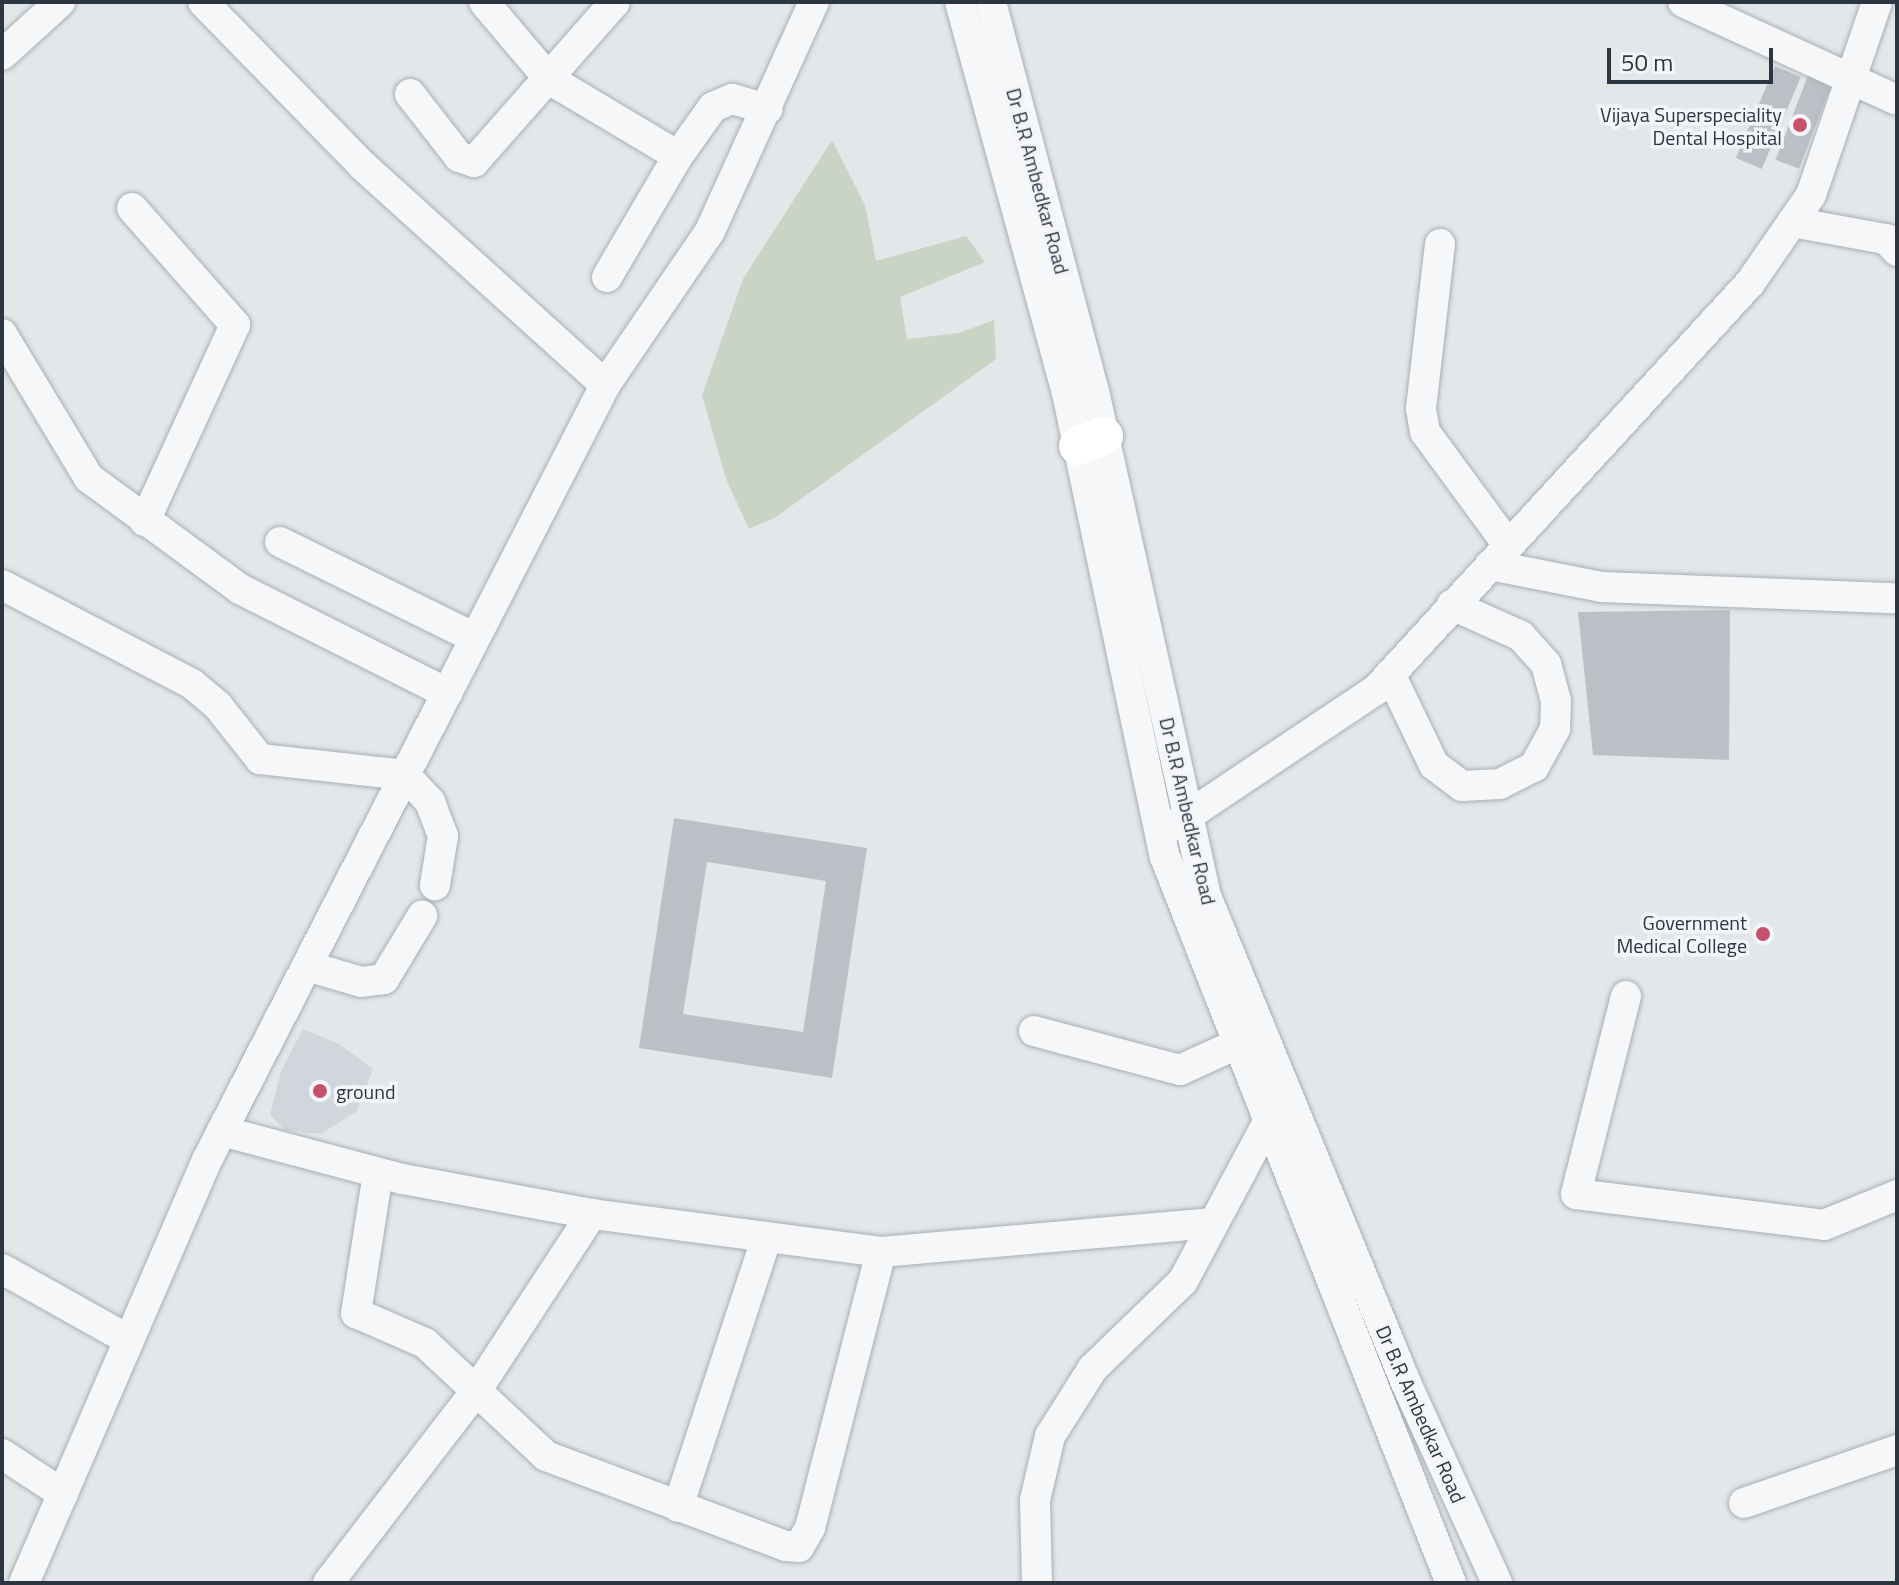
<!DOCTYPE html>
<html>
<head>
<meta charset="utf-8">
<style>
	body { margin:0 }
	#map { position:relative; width:1899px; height:1585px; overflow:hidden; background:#e3e7ea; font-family:"Titillium Web",sans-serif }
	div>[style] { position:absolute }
	.built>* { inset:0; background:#d1d6dc }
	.green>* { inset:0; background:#cad4c5 }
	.building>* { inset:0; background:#bbc0c7; transform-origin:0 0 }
	.roads { filter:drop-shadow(0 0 2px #a8aeb4) drop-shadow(0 0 2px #a8aeb4) }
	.minor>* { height:30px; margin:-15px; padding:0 15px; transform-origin:15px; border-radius:15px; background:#f6f7f9 }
	.major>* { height:38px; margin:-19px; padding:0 19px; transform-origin:19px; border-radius:19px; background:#fff }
	.dots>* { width:22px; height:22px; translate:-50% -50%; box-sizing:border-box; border:4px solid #f3f5f8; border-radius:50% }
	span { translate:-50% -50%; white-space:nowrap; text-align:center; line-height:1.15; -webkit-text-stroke:7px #f3f5f8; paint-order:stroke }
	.poi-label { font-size:20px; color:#2c3542 }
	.right { translate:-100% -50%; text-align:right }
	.left { translate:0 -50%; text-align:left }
	.street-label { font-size:20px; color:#2c3542 }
	.frame { position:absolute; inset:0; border:4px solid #2c3542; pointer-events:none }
	.scale { position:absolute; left:1607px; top:48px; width:166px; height:36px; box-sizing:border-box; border:4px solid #2c3542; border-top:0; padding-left:10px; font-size:24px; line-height:28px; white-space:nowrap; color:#2c3542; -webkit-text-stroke:6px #f3f5f8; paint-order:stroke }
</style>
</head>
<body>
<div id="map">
	<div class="built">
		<i style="clip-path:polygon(303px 1029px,339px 1044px,373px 1069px,357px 1111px,321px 1134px,285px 1130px,270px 1115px,281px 1071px)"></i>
	</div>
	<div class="green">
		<i style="clip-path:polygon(832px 140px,865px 205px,876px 261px,966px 236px,985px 262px,900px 297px,907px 339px,959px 333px,994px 320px,996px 359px,776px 517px,749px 529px,726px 479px,702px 395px,743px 279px)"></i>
	</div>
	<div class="building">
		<i style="left:1775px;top:66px;width:28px;height:100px;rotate:23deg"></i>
		<i style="left:1809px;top:73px;width:25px;height:93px;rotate:21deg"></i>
		<i style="clip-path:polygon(1730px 610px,1729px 760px,1593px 755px,1578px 612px)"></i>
		<i style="clip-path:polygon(evenodd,674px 818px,867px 848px,832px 1078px,639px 1048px,674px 818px,707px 862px,826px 881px,803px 1032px,683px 1014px,707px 862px)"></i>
	</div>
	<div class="roads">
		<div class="minor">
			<i style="left:203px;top:2px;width:229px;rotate:45.7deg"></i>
			<i style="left:363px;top:166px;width:326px;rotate:42.1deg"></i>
			<i style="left:605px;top:385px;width:186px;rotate:-55.7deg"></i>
			<i style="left:710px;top:231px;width:252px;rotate:-65.6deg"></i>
			<i style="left:484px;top:2px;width:101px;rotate:49.8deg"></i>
			<i style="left:549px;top:79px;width:150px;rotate:30.8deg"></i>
			<i style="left:960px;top:2px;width:405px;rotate:74.7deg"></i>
			<i style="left:1067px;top:393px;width:474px;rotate:78.1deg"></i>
			<i style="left:1165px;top:857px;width:780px;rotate:68.5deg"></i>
			<i style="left:991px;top:2px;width:402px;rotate:75.2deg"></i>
			<i style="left:1094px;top:391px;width:517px;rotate:77.5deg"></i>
			<i style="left:1206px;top:896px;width:526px;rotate:67.67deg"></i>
			<i style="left:1406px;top:1383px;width:220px;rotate:65.5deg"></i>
			<i style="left:1683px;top:2px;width:235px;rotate:24.6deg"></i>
			<i style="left:2px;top:55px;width:79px;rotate:-42.4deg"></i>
			<i style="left:410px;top:94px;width:80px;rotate:52.1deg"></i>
			<i style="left:459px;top:157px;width:16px;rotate:18deg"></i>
			<i style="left:474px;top:162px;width:213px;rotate:-48.6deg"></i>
			<i style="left:132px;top:208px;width:156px;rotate:48.6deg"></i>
			<i style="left:235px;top:325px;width:216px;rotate:114.7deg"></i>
			<i style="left:1792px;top:222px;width:96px;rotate:10.3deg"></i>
			<i style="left:1886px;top:239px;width:16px;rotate:47deg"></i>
			<i style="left:1440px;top:244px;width:166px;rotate:96.6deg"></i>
			<i style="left:1421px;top:409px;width:23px;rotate:80deg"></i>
			<i style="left:1425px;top:432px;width:140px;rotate:53.7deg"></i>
			<i style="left:607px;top:277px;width:140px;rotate:-59.6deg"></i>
			<i style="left:678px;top:156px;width:60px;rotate:-54.5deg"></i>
			<i style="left:713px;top:107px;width:21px;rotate:-23deg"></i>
			<i style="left:732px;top:99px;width:37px;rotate:16deg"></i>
			<i style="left:2px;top:334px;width:168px;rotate:58.9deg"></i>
			<i style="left:89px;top:478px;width:187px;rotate:36.3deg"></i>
			<i style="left:240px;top:589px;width:232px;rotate:26.7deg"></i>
			<i style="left:447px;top:693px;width:346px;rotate:-62.8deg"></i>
			<i style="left:280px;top:542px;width:217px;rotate:26.2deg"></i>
			<i style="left:1490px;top:565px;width:114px;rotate:11.1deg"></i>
			<i style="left:1602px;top:587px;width:292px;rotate:2.2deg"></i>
			<i style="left:2px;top:585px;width:214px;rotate:27.5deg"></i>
			<i style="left:192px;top:684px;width:34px;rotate:40deg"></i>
			<i style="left:218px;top:706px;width:68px;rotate:51.6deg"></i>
			<i style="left:260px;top:759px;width:146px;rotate:6.3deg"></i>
			<i style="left:405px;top:775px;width:37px;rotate:47deg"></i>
			<i style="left:430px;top:802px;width:36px;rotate:69deg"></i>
			<i style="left:443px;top:836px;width:50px;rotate:99.3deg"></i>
			<i style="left:1390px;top:674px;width:101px;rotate:64.2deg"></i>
			<i style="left:1434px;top:765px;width:35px;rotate:37deg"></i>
			<i style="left:1462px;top:786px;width:38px;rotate:-3deg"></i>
			<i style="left:1500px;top:784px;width:38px;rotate:-27deg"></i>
			<i style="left:1534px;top:767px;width:43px;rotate:-61.1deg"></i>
			<i style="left:1555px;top:729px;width:28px;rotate:-88deg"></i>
			<i style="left:1556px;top:701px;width:38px;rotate:-105deg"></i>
			<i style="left:1546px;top:664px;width:38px;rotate:-132deg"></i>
			<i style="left:1521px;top:636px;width:76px;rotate:-155.8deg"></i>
			<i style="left:1171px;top:827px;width:247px;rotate:-33.8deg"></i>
			<i style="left:1376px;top:690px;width:553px;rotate:-47.42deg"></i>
			<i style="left:1750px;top:283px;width:107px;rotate:-55.3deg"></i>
			<i style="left:1811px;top:195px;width:204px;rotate:-71.1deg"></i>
			<i style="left:307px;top:966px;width:56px;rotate:16.5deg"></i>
			<i style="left:361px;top:982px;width:23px;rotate:-7deg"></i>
			<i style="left:384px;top:979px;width:74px;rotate:-58.9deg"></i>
			<i style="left:1626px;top:996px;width:204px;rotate:104.2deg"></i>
			<i style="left:1576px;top:1194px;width:250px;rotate:7.1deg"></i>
			<i style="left:1824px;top:1225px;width:79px;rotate:-22.3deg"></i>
			<i style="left:1034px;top:1031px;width:151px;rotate:15deg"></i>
			<i style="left:1180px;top:1070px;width:63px;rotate:-24.5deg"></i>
			<i style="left:222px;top:1131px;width:187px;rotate:14.9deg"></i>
			<i style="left:403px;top:1179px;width:192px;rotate:10.5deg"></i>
			<i style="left:378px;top:1173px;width:142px;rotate:98.9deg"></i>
			<i style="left:356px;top:1313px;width:75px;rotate:23.5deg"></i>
			<i style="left:425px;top:1343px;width:166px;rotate:43deg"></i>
			<i style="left:546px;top:1456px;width:256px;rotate:20.6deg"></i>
			<i style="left:786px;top:1546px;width:13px;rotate:4deg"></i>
			<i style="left:799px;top:1547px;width:22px;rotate:-60deg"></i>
			<i style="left:810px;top:1528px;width:285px;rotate:-75.6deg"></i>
			<i style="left:2px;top:1269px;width:145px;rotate:29.2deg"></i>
			<i style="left:2px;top:1454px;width:73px;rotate:33.3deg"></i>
			<i style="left:1744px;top:1503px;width:162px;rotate:-19.1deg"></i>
			<i style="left:678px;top:1507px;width:284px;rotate:-71.8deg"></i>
			<i style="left:24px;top:1583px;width:463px;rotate:-66.6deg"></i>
			<i style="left:208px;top:1158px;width:523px;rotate:-62.8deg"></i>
			<i style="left:328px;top:1583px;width:246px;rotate:-52.4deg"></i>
			<i style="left:478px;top:1388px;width:208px;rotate:-56.8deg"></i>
			<i style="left:592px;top:1214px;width:291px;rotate:7.5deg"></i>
			<i style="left:881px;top:1252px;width:334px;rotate:-5deg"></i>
			<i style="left:1037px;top:1583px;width:83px;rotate:-91.4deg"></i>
			<i style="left:1035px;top:1500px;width:66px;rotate:-76.8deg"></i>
			<i style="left:1050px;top:1436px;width:80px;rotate:-57.7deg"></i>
			<i style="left:1093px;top:1368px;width:125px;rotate:-44deg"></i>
			<i style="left:1183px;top:1281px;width:180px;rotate:-61.9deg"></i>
			<i style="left:1268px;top:1122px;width:11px;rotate:-34deg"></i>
		</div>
		<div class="major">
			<i style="left:1078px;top:446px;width:28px;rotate:-21deg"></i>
		</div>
	</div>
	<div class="dots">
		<i style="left:1800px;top:125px;background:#c7516a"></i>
		<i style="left:1763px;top:934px;background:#c7516a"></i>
		<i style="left:320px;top:1091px;background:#c7516a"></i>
	</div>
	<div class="poi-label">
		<span class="right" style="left:1782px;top:126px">Vijaya Superspeciality<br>Dental Hospital</span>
		<span class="right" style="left:1747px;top:934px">Government<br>Medical College</span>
		<span class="left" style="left:336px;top:1091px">ground</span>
	</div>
	<div class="street-label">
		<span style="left:1038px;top:181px;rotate:75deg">Dr B.R Ambedkar Road</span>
		<span style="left:1188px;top:811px;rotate:77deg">Dr B.R Ambedkar Road</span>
		<span style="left:1421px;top:1414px;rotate:66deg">Dr B.R Ambedkar Road</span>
	</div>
	<div class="frame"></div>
	<div class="scale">50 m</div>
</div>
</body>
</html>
